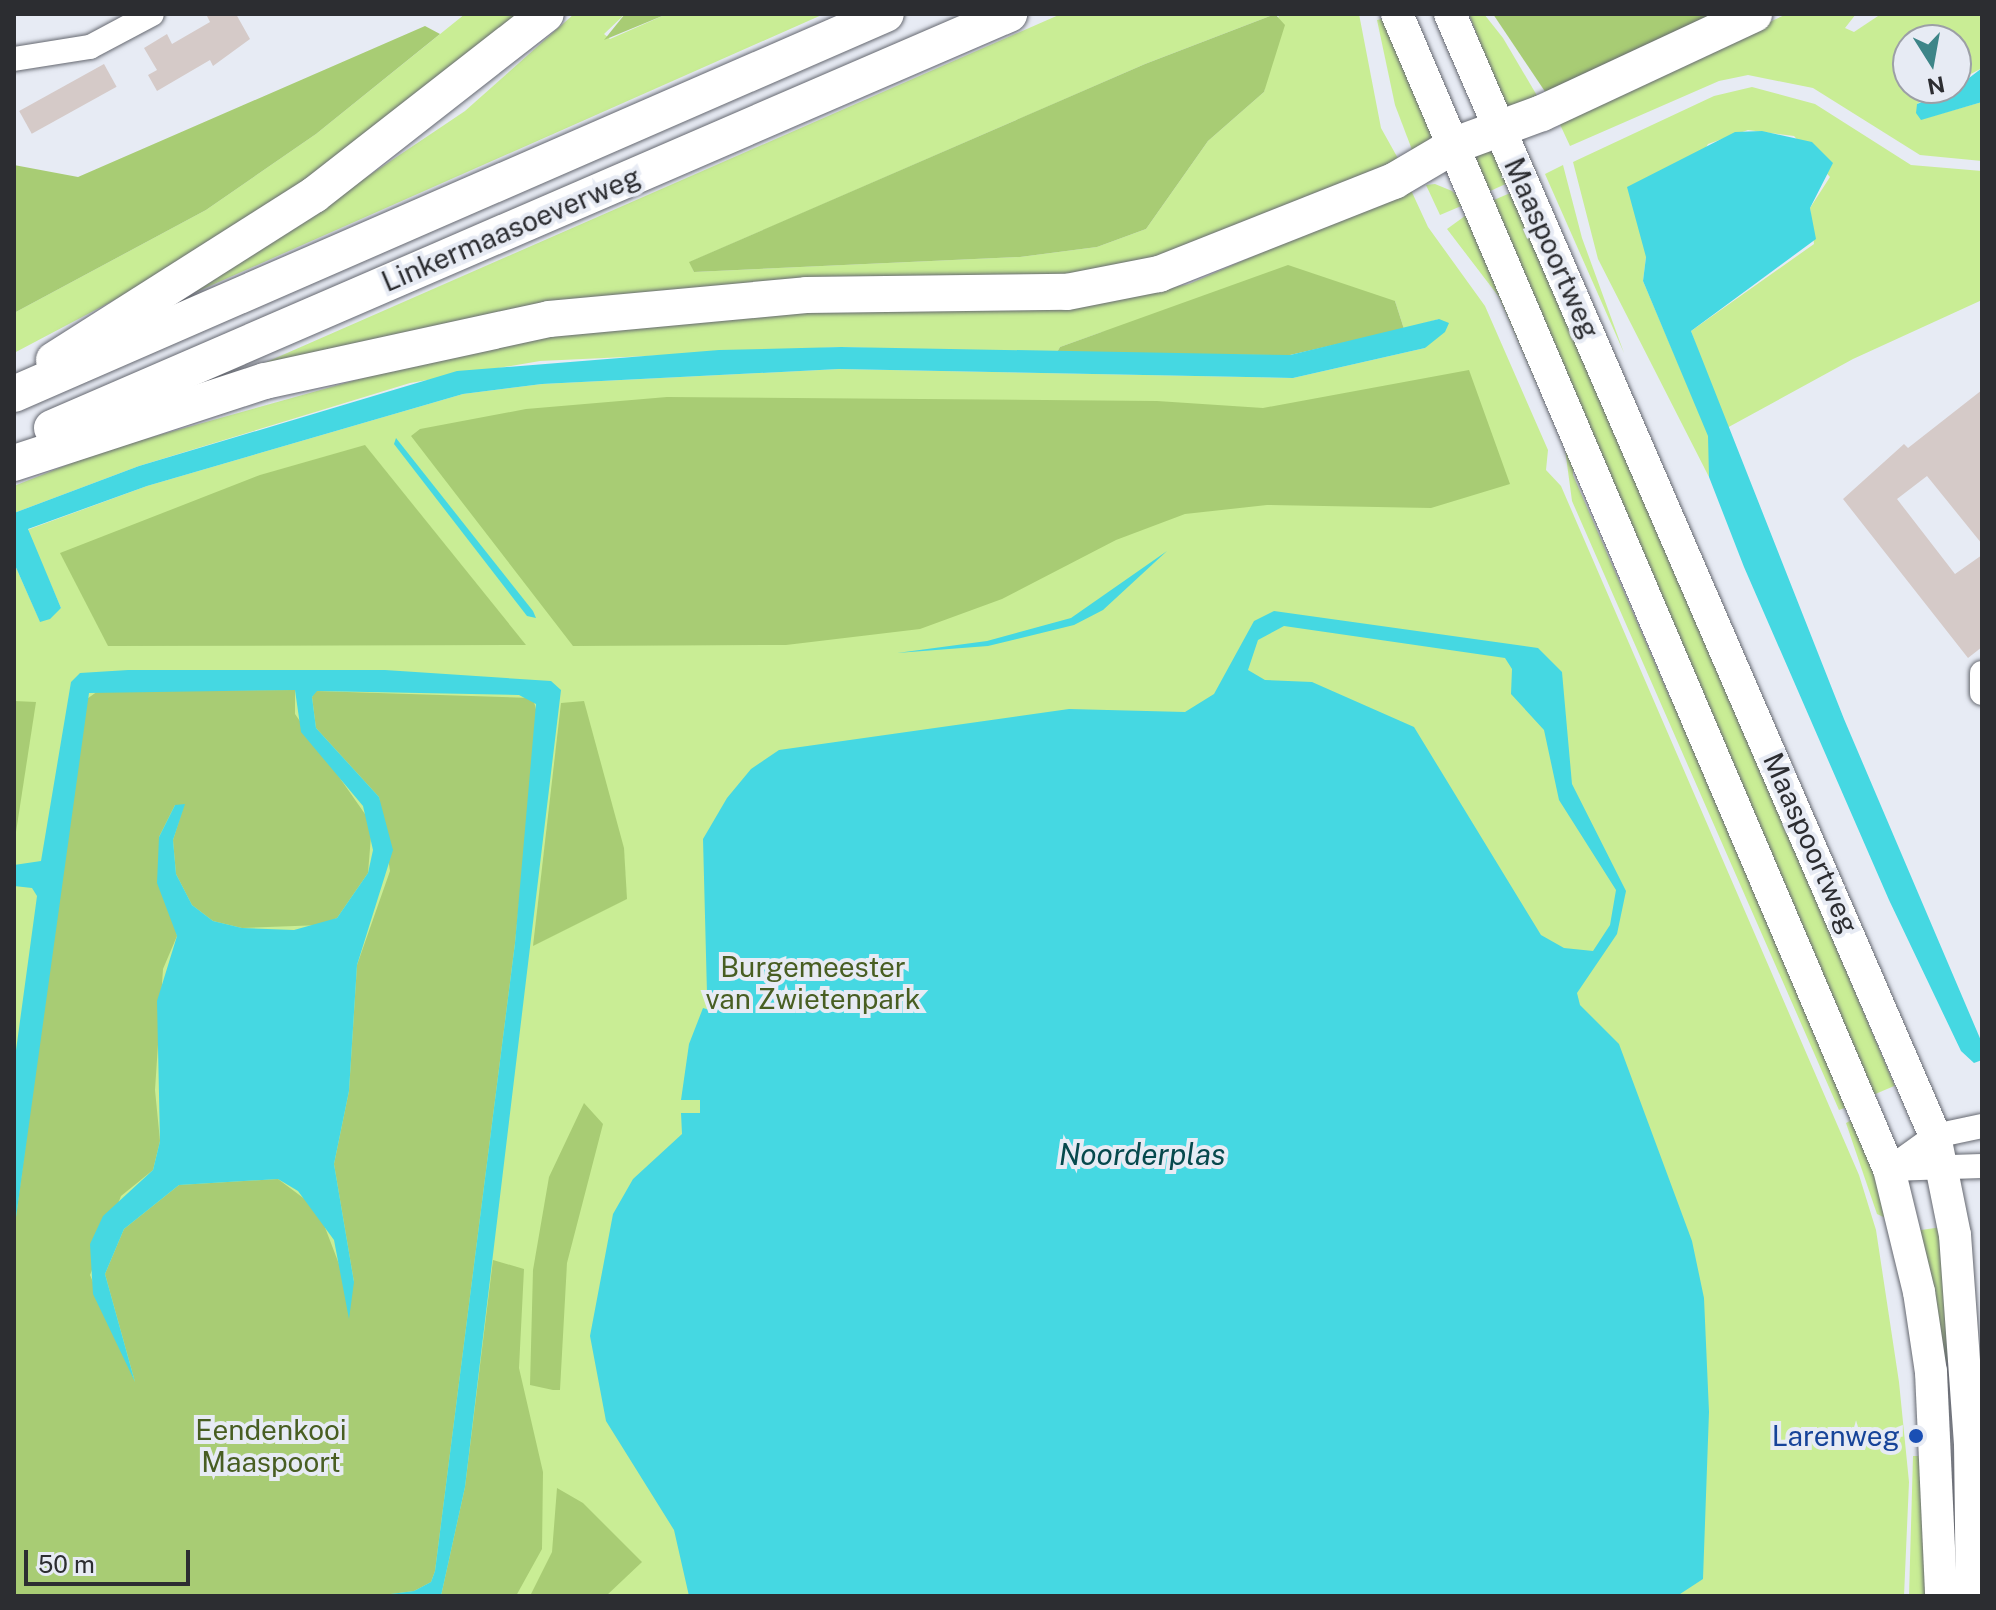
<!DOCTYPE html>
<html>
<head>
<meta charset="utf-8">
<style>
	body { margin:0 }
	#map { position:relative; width:1996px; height:1610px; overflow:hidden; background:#e7ebf4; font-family:"Public Sans",sans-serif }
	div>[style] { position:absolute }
	.green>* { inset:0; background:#c9ed95; transform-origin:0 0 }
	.forest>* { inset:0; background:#a8cc74 }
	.water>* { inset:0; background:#45d8e2 }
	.building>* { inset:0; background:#d5cac8; transform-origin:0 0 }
	.roads { filter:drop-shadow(0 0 2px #656870) drop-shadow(0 0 2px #656870) }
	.minor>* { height:24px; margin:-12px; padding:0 12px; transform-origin:12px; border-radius:12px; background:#fff }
	.major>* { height:32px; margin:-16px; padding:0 16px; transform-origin:16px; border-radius:16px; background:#fff }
	.highway>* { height:36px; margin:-18px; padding:0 18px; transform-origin:18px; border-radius:18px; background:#fff }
	.dots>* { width:22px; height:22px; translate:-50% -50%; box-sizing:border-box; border:4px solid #e7ebf4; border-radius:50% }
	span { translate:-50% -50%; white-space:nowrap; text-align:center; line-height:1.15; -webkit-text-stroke:8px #e7ebf4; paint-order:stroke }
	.street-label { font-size:28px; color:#2c2d31 }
	.park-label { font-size:28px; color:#485e22 }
	.transit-label { font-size:28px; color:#164399 }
	.right { translate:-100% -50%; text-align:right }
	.water-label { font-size:30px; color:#06494d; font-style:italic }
	.frame { position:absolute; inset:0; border:16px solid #2c2d31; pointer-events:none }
	.north { position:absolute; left:1892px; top:24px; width:80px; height:80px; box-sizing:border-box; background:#e7ebf4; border:2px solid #9c9fa6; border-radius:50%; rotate:169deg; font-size:22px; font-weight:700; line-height:32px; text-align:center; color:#2c2d31 }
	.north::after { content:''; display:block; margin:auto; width:28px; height:36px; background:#3d8588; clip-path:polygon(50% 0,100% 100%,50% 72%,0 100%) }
	.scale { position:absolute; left:24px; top:1550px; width:166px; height:36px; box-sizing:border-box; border:4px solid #2c2d31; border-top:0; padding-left:10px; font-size:24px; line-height:28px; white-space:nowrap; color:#2c2d31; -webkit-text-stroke:6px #e7ebf4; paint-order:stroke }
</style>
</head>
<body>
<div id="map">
	<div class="green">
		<i style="clip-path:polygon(465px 14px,532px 14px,395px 121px,158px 277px,14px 353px,14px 313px,206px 210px,316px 134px)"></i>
		<i style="clip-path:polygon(574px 14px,625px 14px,604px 34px,610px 39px,667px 14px,824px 14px,194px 293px,465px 111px)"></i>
		<i style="clip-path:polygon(1061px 14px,1275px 14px,1145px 64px,690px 262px,694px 272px,1020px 257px,1097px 247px,1146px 229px,1208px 141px,1264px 92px,1279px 14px,1359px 14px,1381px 128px,1400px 162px,1218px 240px,1078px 277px,803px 288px,207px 388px)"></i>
		<i style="clip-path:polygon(1469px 14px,1484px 14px,1503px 38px,1539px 99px,1505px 108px)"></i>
		<i style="clip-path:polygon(1787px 14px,1856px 14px,1845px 28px,1854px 32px,1881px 14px,1982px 14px,1982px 68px,1956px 82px,1956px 40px,1908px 40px,1908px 88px,1946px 88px,1917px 104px,1922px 119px,1982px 102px,1982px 161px,1920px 155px,1813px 88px,1748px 75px,1719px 81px,1570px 146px,1557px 118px)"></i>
		<i style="clip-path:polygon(1387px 18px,1439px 139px,1414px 155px,1395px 105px,1377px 20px)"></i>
		<i style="clip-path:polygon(1752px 87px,1815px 104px,1911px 165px,1982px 171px,1982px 300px,1853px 359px,1725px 429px,1691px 331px,1814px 244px,1810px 208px,1830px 177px,1794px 136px,1748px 130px,1708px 144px,1646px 257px,1643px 281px,1709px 436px,1709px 477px,1598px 259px,1573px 162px,1714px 96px)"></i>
		<i style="clip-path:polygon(1490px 140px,1510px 182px,1488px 192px,1472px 148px)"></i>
		<i style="clip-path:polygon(1563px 165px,1582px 238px,1624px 353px,1545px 174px)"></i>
		<i style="clip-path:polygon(1435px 184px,1452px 191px,1466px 204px,1440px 215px,1426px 185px)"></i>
		<i style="clip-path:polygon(1410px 188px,1428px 227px,1485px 306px,1548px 450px,1546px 470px,1561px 486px,1859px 1175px,1876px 1230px,1899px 1382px,1909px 1482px,1904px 1596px,14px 1596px,14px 563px,40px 621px,61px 608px,27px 530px,147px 486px,463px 394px,542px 384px,839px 369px,1293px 378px,1425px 348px,1439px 319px,1404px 329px,1395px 301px,1102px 332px,1060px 347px,1056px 354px,841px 347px,540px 361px,410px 383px,139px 466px,14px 513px,14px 486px,102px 451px,478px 346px,691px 315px,1116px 299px,1189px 284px)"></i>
		<i style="left:1515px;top:191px;width:972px;height:25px;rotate:67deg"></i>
		<i style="clip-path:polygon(1469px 213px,1547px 389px,1538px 386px,1499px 297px,1447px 229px)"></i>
		<i style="clip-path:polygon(1573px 445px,1573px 475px,1670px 698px,1691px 716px,1858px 1103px,1839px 1110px,1572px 501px,1565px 449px)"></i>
		<i style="clip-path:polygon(1859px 1116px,1888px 1219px,1877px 1214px,1846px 1123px)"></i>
		<i style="clip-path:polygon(1942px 1227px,1955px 1362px,1938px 1361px,1914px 1231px)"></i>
		<i style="clip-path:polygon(1913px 1456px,1923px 1456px,1934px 1596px,1909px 1596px)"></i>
	</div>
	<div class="forest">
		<i style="clip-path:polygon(625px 14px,667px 14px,604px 40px)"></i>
		<i style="clip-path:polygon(1275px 14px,1285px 25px,1264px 92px,1208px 141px,1146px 229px,1097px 247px,1020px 257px,694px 272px,689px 262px,1145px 64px)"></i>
		<i style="clip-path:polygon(1493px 14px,1729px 14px,1548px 96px)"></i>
		<i style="clip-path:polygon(425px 26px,440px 34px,316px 134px,206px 210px,14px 313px,14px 165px,78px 177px)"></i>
		<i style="clip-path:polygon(1288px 265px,1395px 301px,1404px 329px,1290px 355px,1056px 354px,1060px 347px)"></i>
		<i style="clip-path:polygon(1469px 370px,1510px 484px,1431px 508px,1267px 505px,1185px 514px,1116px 540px,1002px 599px,920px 629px,786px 645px,573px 646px,411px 436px,420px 429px,526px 409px,667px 397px,1157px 401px,1263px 408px)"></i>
		<i style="clip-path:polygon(365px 445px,526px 645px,108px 646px,60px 553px,260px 475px)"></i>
		<i style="clip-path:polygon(295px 690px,295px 714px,372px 824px,368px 873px,337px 918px,322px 925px,242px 928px,213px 921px,192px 905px,176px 874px,173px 840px,184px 805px,175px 805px,159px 837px,177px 936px,163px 969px,155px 1090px,160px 1141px,153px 1170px,121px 1196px,90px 1275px,135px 1382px,105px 1274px,124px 1229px,179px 1185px,278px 1179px,318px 1209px,342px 1272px,354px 1282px,334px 1164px,349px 1091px,357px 965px,390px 871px,379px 797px,316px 728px,312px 697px,316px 691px,533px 698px,538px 717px,515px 943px,435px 1571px,431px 1582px,414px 1591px,375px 1596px,14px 1596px,14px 1232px,84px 701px,98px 691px)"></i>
		<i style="clip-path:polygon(14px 701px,36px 702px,14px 845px)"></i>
		<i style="clip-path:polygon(584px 701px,624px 848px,627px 899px,533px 946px,561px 703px)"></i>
		<i style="clip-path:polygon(584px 1103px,603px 1124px,567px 1263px,560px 1390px,553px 1390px,530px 1385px,533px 1270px,549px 1177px)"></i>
		<i style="clip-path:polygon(493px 1260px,524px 1269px,519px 1368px,543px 1472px,542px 1549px,516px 1596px,441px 1596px,465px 1487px)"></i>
		<i style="clip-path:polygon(557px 1488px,583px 1503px,642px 1562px,606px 1596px,530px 1596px,552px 1552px)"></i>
	</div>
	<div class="water">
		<i style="clip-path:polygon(1982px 68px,1982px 102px,1921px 120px,1916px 113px,1917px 104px,1956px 88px)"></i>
		<i style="clip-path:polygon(1762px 131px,1812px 142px,1833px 163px,1810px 208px,1816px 239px,1691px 331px,1844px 719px,1982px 1043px,1982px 1060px,1974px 1063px,1961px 1051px,1889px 900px,1744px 567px,1709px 477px,1708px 436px,1643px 281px,1646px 257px,1627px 187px,1735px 132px)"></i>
		<i style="clip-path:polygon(1439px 319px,1449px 323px,1445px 332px,1425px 348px,1293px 378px,839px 369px,542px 384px,463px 394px,147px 486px,28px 529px,61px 608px,50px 619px,40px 622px,14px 563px,14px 513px,139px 466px,457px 371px,719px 350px,841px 347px,1290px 355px)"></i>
		<i style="clip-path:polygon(396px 438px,533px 611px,536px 618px,527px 616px,394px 444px)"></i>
		<i style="clip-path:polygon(1167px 551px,1103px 610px,1074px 625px,988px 646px,897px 653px,987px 641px,1071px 618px)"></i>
		<i style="clip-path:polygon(evenodd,1274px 611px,1538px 648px,1562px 672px,1572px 784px,1626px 891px,1617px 934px,1577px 993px,1580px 1005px,1619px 1044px,1692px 1241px,1704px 1298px,1709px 1412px,1703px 1579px,1677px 1596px,689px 1596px,674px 1530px,606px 1421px,590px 1336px,613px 1214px,633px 1179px,682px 1134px,681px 1113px,700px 1113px,700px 1100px,681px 1100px,689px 1044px,703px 1008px,716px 1012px,721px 999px,707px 994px,703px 839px,727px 798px,751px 769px,779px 750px,1069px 709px,1185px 712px,1214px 694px,1254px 621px,1274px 611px,1284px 626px,1505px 658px,1512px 669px,1511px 694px,1544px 730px,1559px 800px,1616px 890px,1610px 925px,1593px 951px,1564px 948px,1541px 935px,1414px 727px,1312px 682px,1265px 680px,1248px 670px,1258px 640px,1284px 626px)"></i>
		<i style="clip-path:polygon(128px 670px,385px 670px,551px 681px,561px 690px,465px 1487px,441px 1596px,375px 1596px,414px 1591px,431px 1582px,435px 1571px,515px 943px,536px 704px,519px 695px,317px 691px,312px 697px,316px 728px,379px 797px,393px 850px,357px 965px,349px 1091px,334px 1164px,354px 1282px,349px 1319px,334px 1240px,298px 1191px,278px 1179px,179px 1185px,124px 1229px,105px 1274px,135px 1382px,93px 1294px,90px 1244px,103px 1216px,153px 1170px,160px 1141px,157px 1001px,177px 936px,157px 883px,159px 837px,175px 805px,185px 804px,173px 840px,176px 874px,192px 905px,213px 921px,242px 928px,294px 930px,337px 918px,368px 873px,373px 850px,363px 806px,301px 732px,295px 690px,89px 693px,14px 1232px,14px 1065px,37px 896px,32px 888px,14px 886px,14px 865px,41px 861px,71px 682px,80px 673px)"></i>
	</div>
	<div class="building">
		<i style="clip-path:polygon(206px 14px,236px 14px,250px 39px,213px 66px,210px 60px,157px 91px,148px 75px,157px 70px,144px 48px,167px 34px,172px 44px,210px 22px)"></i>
		<i style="left:104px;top:64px;width:26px;height:97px;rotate:61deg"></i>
		<i style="clip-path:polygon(1982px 390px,1982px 544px,1927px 476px,1897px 499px,1955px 574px,1982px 555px,1982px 647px,1968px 658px,1843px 499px,1904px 444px,1908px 448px)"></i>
	</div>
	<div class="roads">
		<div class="minor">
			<i style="left:14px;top:59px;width:77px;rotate:-9deg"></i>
			<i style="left:90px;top:47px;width:70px;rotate:-28deg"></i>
			<i style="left:1982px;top:673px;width:20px;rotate:90deg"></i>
			<i style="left:1889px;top:1169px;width:57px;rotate:-35.7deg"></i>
			<i style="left:1935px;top:1136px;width:48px;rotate:-12deg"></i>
			<i style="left:1889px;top:1169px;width:93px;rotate:-1.8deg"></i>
		</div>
		<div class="major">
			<i style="left:1397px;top:14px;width:1255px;rotate:66.93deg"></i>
			<i style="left:1889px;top:1169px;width:127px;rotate:76.3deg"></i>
			<i style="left:1919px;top:1292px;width:81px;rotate:81.5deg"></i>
			<i style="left:1931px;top:1372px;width:224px;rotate:87.4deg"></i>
			<i style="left:1450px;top:14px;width:1222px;rotate:66.62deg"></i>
			<i style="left:1935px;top:1136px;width:101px;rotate:78.6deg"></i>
			<i style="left:1955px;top:1235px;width:209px;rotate:85.9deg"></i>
			<i style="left:1970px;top:1443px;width:153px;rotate:89.3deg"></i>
		</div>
		<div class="highway">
			<i style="left:54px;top:360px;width:308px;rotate:-32.4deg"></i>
			<i style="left:314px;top:195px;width:294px;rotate:-38deg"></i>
			<i style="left:14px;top:394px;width:951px;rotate:-23.55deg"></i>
			<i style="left:52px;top:428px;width:1043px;rotate:-23.39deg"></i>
			<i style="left:14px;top:463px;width:264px;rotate:-18.1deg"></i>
			<i style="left:265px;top:381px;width:291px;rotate:-12.3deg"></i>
			<i style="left:549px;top:319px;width:258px;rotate:-5.3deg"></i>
			<i style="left:806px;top:295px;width:261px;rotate:-0.7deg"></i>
			<i style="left:1067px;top:292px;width:94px;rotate:-11.1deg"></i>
			<i style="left:1159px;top:274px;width:253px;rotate:-21.6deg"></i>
			<i style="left:1394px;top:181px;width:71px;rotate:-30.5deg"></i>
			<i style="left:1455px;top:145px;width:93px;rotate:-20.2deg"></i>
			<i style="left:1542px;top:113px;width:234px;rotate:-25deg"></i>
		</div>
	</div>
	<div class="dots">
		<i style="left:1916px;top:1436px;background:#1a4fb4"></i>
	</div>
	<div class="street-label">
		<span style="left:511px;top:229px;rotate:-23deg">Linkermaasoeverweg</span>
		<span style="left:1552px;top:248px;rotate:66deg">Maaspoortweg</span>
		<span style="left:1811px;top:843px;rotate:66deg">Maaspoortweg</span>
	</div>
	<div class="park-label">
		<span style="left:813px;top:983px">Burgemeester<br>van Zwietenpark</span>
		<span style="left:271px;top:1446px">Eendenkooi<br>Maaspoort</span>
	</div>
	<div class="transit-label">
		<span class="right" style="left:1900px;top:1436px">Larenweg</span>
	</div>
	<div class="water-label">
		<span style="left:1142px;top:1154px">Noorderplas</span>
	</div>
	<div class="frame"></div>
	<div class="north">N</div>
	<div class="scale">50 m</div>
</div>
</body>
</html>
